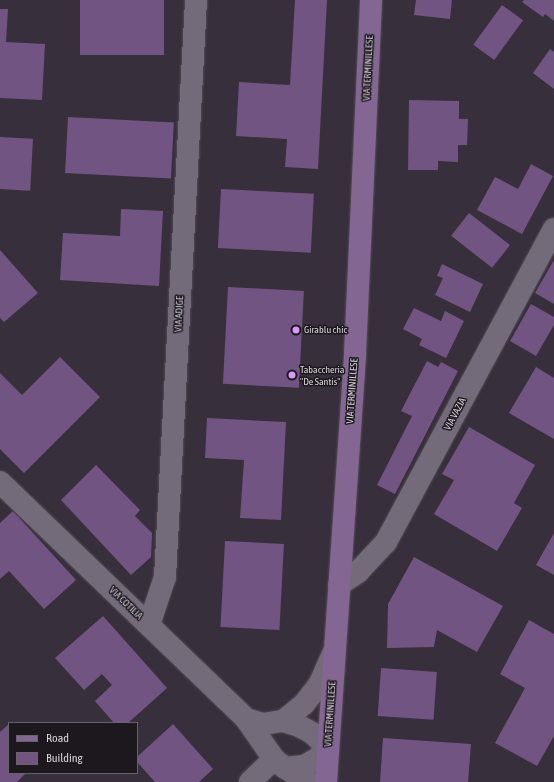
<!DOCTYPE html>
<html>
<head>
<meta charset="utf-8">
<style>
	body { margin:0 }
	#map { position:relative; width:554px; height:782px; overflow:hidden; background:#372f3b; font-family:"Asap Condensed",sans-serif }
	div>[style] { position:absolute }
	.building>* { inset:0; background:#725482; transform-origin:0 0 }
	.roads { filter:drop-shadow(0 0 1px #524c56) drop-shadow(0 0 1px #524c56) }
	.street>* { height:22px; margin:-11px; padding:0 11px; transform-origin:11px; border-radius:11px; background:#746b7a }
	.secondary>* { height:22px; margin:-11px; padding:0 11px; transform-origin:11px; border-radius:11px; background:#836692 }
	.dots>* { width:11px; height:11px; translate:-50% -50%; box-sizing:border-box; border:2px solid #1c181e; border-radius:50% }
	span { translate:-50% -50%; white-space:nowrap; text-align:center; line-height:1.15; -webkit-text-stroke:3px #1c181e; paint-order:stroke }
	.street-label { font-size:10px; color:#d8d3db }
	.poi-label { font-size:10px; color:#d8d3db }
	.left { translate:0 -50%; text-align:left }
	.legend { position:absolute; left:8px; top:722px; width:130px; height:52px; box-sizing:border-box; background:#1c181e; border:1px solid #67636a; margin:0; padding:5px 7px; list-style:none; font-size:12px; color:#d8d3db }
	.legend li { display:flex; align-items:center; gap:8px; height:20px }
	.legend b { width:20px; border:1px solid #67636a }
</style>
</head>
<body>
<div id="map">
	<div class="building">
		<i style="left:80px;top:0;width:84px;height:55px"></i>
		<i style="clip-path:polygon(295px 0,327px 0,318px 169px,285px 167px,287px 139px,236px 136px,239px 82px,290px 85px)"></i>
		<i style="clip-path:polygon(416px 0,452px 0,450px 19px,414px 15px)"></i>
		<i style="clip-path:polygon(524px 0,554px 0,554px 21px,545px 14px,543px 17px,522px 2px)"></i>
		<i style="left:502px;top:5px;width:26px;height:49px;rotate:36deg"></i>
		<i style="clip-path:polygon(0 9px,8px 9px,6px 42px,45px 44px,42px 100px,0 98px)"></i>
		<i style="clip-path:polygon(550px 49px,554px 52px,554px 89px,533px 73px)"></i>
		<i style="clip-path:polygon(409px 100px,459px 101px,459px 119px,468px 119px,467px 145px,458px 145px,458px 162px,438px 161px,438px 170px,408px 170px)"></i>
		<i style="left:68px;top:117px;width:106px;height:56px;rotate:3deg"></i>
		<i style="left:0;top:137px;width:33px;height:52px;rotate:3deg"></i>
		<i style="clip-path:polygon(531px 164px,553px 176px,522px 234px,477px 210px,495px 177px,518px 189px)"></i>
		<i style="left:221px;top:189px;width:93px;height:59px;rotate:3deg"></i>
		<i style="clip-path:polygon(121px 209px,163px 211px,159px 286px,60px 280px,63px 233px,120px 236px)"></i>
		<i style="left:469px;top:213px;width:52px;height:29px;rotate:38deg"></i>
		<i style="clip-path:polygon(0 250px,38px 293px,4px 322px,0 318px)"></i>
		<i style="clip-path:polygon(554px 260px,554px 304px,535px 293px)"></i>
		<i style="clip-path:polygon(442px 264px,483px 284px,470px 312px,435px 295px,443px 278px,437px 276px)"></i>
		<i style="left:228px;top:287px;width:76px;height:97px;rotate:3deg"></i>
		<i style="clip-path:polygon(531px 304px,554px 317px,554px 325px,536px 356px,510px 341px)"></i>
		<i style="clip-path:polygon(414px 308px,441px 321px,445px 311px,464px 321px,446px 358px,419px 345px,422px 339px,403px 329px)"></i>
		<i style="clip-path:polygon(60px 357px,100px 397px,24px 473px,0 449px,0 373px,22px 395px)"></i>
		<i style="clip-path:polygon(427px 361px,438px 367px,441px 362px,458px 371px,395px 494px,377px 485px,412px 416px,401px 411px)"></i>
		<i style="clip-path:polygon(536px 367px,554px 378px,554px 439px,509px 413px)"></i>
		<i style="clip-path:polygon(207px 418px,286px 422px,281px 520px,240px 518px,244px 460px,205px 458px)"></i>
		<i style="clip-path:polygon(469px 427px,535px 465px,514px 503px,522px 508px,497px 551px,434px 514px,454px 480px,442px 474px)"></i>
		<i style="clip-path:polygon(96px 465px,140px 510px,135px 516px,152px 533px,151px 557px,131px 575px,61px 500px)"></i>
		<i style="clip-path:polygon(13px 511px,76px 580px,44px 609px,9px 571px,0 579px,0 523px)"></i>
		<i style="clip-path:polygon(554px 533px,554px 575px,536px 565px)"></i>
		<i style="left:225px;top:541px;width:59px;height:86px;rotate:3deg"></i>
		<i style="clip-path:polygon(414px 557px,503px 606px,477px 652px,437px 630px,434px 647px,387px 648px,388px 604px)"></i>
		<i style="clip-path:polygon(103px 616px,167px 688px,128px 723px,114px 723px,95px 701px,112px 685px,102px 674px,84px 690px,55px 658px)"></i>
		<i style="clip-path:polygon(529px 620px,554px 634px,554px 736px,537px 766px,495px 743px,525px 688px,500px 674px)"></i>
		<i style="left:381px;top:668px;width:56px;height:48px;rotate:4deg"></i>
		<i style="clip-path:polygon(9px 724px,9px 773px,26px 773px,17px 782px,0 782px,0 732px)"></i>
		<i style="clip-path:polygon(173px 724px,213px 769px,199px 782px,155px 782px,137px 762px,137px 757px)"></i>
		<i style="clip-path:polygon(383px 738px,471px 744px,468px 782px,380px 782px)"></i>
	</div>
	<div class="roads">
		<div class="street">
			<i style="left:0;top:482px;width:342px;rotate:43.9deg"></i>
			<i style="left:246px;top:719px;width:49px;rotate:55deg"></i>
			<i style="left:274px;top:759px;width:14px;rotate:39deg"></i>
			<i style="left:285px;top:768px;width:28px;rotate:30deg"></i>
			<i style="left:339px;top:585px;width:23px;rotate:-34deg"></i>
			<i style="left:358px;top:572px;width:41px;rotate:-47deg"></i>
			<i style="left:386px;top:542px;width:355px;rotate:-61.8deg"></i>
			<i style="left:149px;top:625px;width:51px;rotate:-71.6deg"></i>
			<i style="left:165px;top:577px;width:578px;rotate:-86.92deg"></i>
			<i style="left:246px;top:719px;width:18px;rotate:16deg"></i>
			<i style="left:263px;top:724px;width:20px;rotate:-9deg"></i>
			<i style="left:283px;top:721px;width:17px;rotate:17deg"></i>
			<i style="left:299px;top:726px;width:15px;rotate:28deg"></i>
			<i style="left:312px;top:733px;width:22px;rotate:43deg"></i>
			<i style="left:328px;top:748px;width:14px;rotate:135deg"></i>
			<i style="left:318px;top:758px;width:16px;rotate:150deg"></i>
			<i style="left:304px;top:766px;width:19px;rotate:174deg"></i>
			<i style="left:283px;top:721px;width:27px;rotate:-39deg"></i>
			<i style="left:304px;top:704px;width:24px;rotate:-52deg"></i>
			<i style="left:319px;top:685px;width:36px;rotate:-66deg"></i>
			<i style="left:250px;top:782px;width:33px;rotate:-44deg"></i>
		</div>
		<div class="secondary">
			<i style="left:326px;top:782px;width:429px;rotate:-86.1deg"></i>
			<i style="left:355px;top:354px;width:354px;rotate:-87.4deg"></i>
		</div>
	</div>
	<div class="dots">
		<i style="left:296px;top:330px;background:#d89af8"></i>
		<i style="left:292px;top:375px;background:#d89af8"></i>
	</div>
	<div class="street-label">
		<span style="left:368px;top:68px;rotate:-87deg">VIA TERMINILLESE</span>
		<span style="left:179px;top:314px;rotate:-87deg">VIA ADIGE</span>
		<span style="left:352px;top:391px;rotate:-86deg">VIA TERMINILLESE</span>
		<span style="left:455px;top:414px;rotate:-62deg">VIA VAZIA</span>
		<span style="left:126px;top:603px;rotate:44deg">VIA COTILIA</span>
		<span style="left:330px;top:714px;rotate:-86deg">VIA TERMINILLESE</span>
	</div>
	<div class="poi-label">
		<span class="left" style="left:304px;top:330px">Girablu chic</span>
		<span class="left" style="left:300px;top:375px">Tabaccheria<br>"De Santis"</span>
	</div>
	<ul class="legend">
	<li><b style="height:5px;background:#836692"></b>Road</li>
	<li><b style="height:11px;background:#725482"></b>Building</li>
	</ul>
</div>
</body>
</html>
